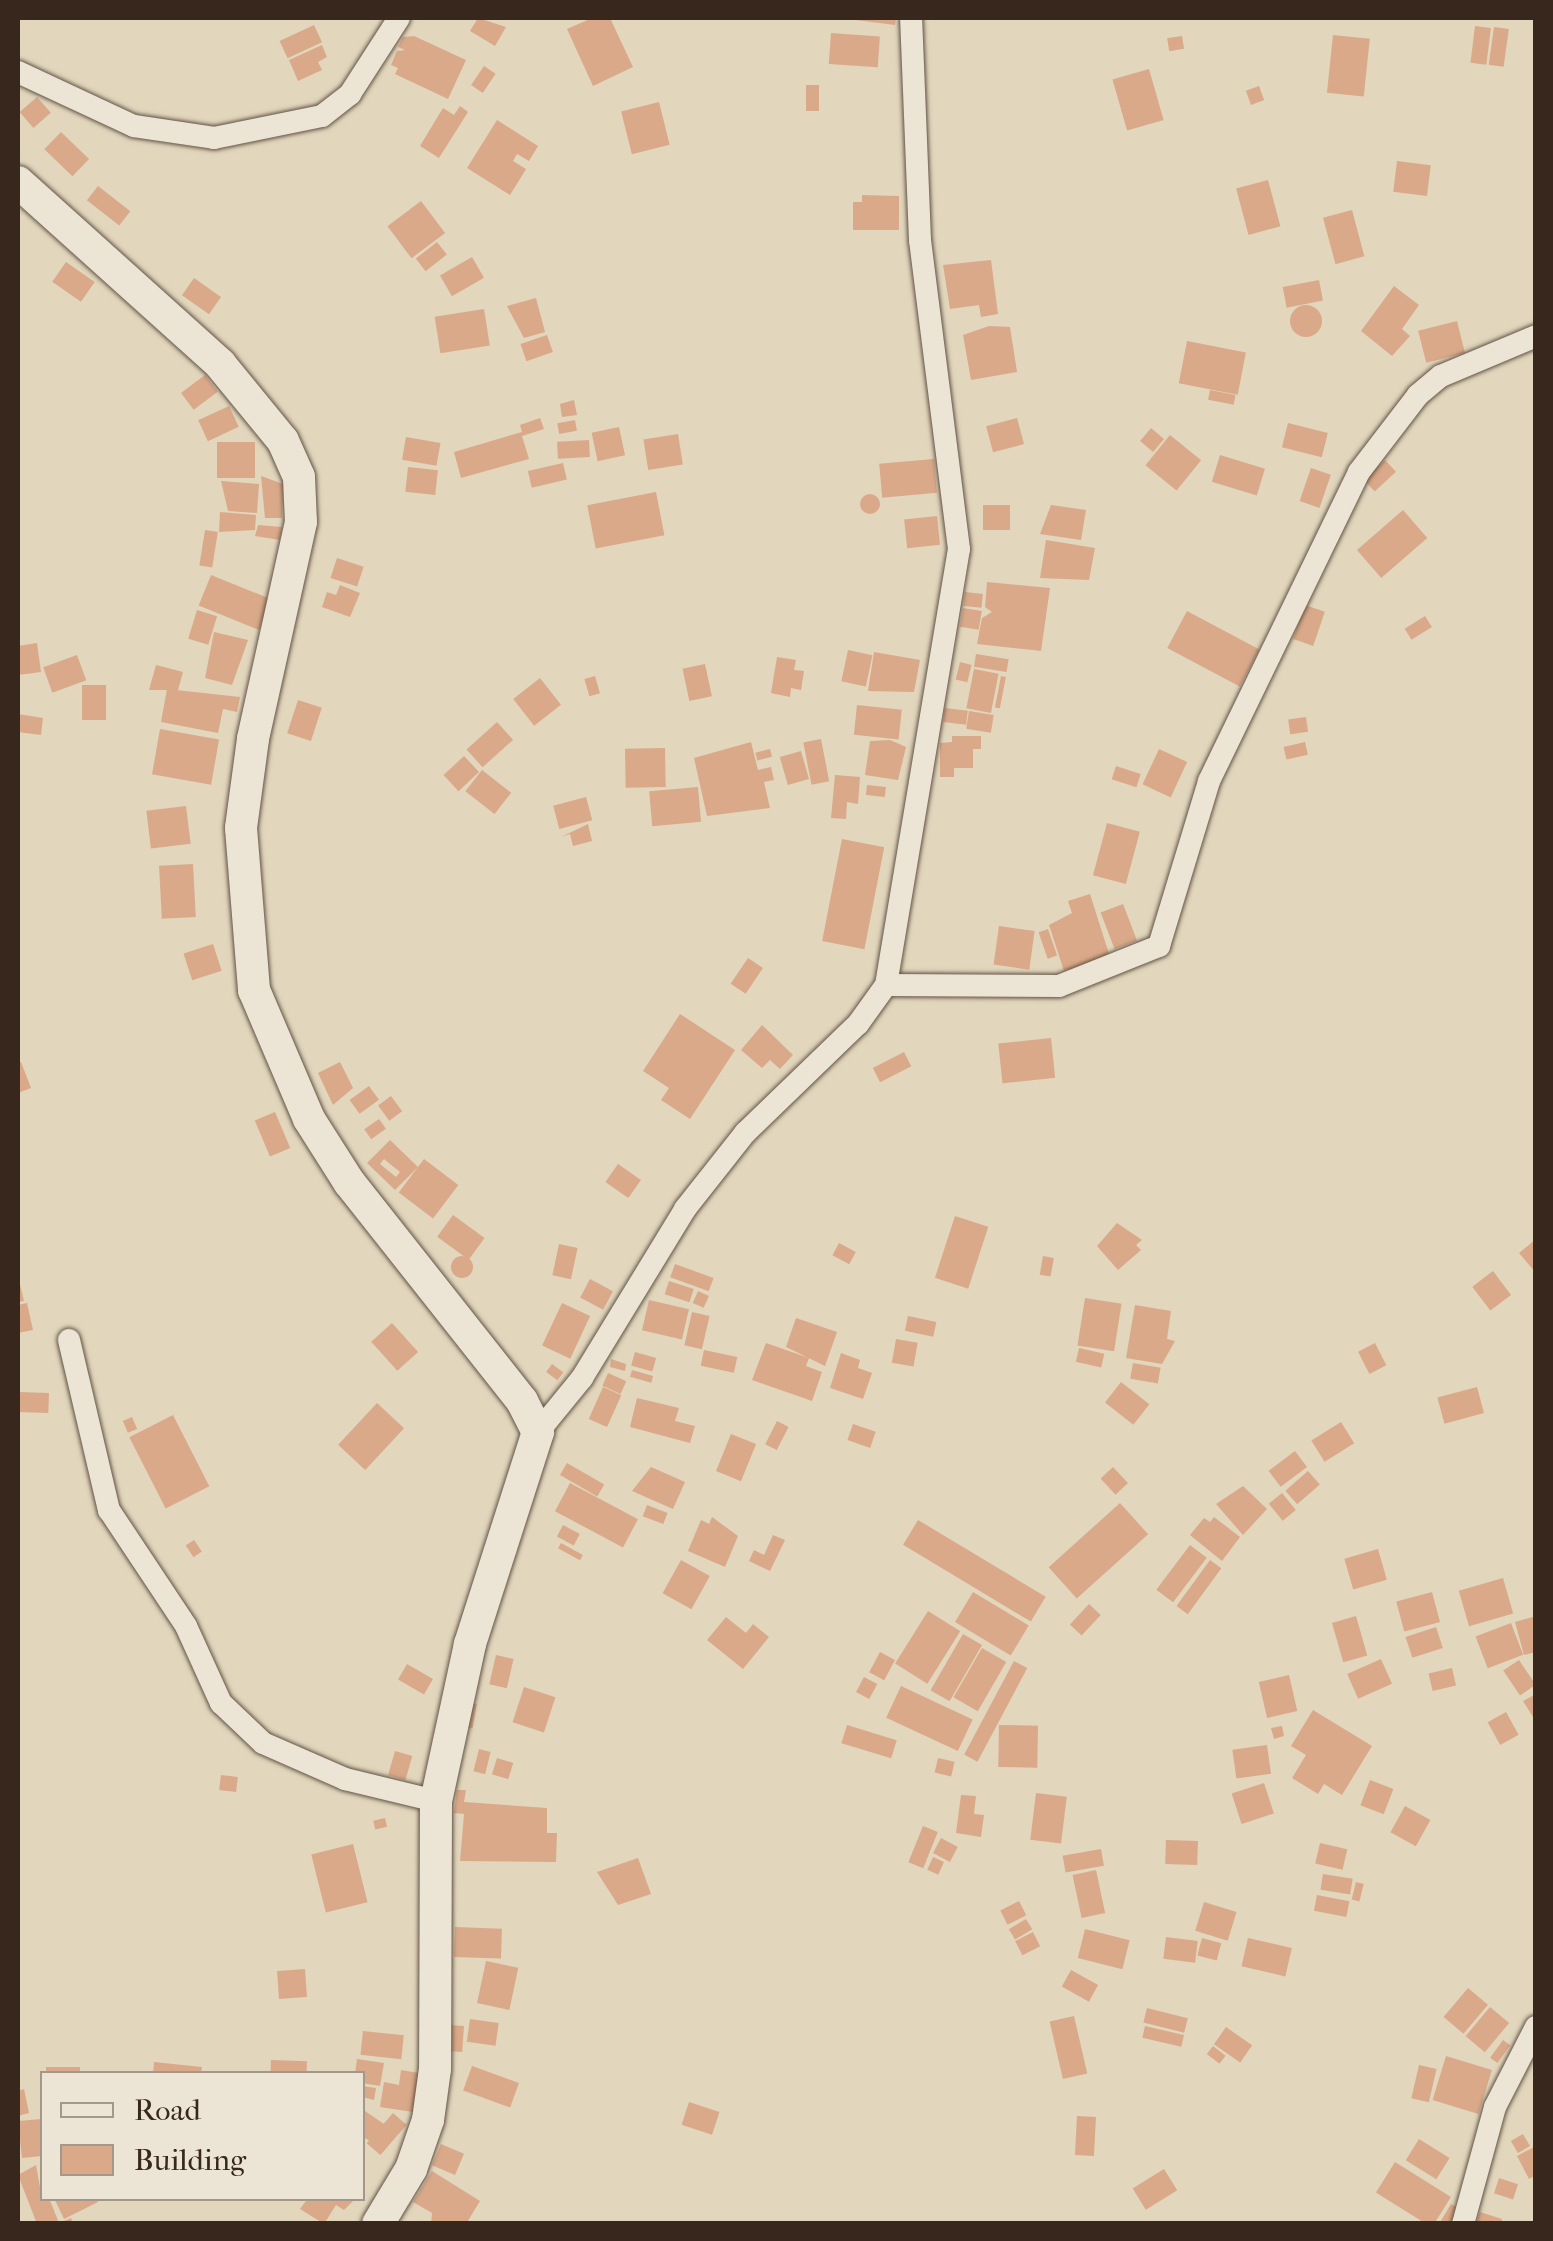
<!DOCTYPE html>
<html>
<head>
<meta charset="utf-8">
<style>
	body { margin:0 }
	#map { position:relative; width:1553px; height:2241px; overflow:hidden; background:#e2d6bd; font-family:"IM FELL French Canon",serif }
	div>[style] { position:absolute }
	.building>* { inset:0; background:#daa989; transform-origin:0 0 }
	.round { border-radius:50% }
	.roads { filter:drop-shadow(0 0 2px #625344) drop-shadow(0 0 2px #625344) }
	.street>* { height:22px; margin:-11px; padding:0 11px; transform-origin:11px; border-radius:11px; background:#ece4d4 }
	.secondary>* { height:32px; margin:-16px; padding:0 16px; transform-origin:16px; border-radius:16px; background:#ece4d4 }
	span { translate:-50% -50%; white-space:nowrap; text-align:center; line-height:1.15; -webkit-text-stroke:8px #ece4d4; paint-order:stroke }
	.frame { position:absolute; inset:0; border:20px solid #37271c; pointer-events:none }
	.legend { position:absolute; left:40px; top:2071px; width:325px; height:130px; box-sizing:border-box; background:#ece4d4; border:2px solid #a4988a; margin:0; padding:12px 18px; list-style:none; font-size:30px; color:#37271c }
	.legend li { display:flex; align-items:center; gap:20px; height:50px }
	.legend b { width:50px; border:2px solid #a4988a }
</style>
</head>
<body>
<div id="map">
	<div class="building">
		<i style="clip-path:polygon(478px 18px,506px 27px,495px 46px,470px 31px)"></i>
		<i style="clip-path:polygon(592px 18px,610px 18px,633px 67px,593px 86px,567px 29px)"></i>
		<i style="clip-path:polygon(840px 18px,896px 18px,895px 25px)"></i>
		<i style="left:314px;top:25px;width:19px;height:38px;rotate:65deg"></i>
		<i style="left:1475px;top:26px;width:16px;height:37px;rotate:7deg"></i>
		<i style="left:1494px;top:27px;width:15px;height:38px;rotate:8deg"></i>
		<i style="left:831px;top:33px;width:49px;height:31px;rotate:4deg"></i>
		<i style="left:1333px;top:35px;width:37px;height:58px;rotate:6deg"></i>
		<i style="clip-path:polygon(414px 36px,466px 60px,448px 99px,395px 74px,398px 68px,391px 65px,397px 51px,405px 50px,398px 47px,403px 37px)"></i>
		<i style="left:1182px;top:36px;width:13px;height:15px;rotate:81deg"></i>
		<i style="clip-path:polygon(322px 45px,327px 57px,318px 62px,322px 70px,298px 81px,289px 60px)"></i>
		<i style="left:484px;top:66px;width:14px;height:23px;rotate:34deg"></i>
		<i style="left:1149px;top:69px;width:53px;height:38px;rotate:74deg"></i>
		<i style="left:806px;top:85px;width:13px;height:26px"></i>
		<i style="left:1259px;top:86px;width:15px;height:14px;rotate:70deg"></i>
		<i style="left:37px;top:97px;width:21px;height:23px;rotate:49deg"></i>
		<i style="left:659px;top:102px;width:44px;height:39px;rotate:76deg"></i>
		<i style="clip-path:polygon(460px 106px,468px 112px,439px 158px,420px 146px,443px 108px,454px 115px)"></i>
		<i style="clip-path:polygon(497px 120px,538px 146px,529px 161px,517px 154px,513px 161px,526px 169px,510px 195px,467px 168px)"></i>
		<i style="left:61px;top:132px;width:39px;height:24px;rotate:44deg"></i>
		<i style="left:1397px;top:161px;width:34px;height:31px;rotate:7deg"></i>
		<i style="left:1268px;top:180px;width:48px;height:33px;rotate:75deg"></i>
		<i style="left:98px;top:186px;width:41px;height:18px;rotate:38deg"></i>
		<i style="clip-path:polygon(862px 195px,899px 196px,899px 230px,853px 230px,853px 202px,862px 202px)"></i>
		<i style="left:421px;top:201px;width:40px;height:42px;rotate:53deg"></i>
		<i style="left:1352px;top:210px;width:48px;height:30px;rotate:75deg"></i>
		<i style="left:437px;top:242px;width:16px;height:27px;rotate:52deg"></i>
		<i style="left:472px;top:257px;width:24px;height:37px;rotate:60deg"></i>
		<i style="clip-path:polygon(991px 260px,998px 314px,981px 317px,979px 305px,950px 309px,943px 265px)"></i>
		<i style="left:66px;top:262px;width:35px;height:24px;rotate:35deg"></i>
		<i style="left:194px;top:278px;width:33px;height:21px;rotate:35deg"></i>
		<i style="left:1319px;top:280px;width:21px;height:37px;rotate:79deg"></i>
		<i style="clip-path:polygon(1394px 286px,1419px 305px,1402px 329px,1410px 336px,1392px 356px,1361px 331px)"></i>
		<i style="clip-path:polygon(536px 298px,545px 332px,524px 338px,507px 306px)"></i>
		<i class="round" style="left:1290px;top:305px;width:32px;height:32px"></i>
		<i style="left:484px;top:309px;width:37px;height:50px;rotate:81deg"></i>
		<i style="left:1457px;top:321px;width:33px;height:40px;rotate:76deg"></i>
		<i style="clip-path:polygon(989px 326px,1010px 327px,1017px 372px,971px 380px,963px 335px)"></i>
		<i style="left:547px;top:335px;width:18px;height:28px;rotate:71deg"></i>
		<i style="left:1187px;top:341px;width:60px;height:43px;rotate:11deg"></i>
		<i style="left:205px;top:375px;width:21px;height:30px;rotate:53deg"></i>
		<i style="left:1210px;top:390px;width:26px;height:10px;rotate:11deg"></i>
		<i style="clip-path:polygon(574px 400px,577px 415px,562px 417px,560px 404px)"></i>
		<i style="left:229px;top:406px;width:23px;height:34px;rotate:65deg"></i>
		<i style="clip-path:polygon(540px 418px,544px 429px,522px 436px,529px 459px,461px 478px,454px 452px,522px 432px,520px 425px)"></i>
		<i style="left:1017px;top:418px;width:27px;height:32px;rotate:75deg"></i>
		<i style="left:575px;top:420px;width:11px;height:18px;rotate:80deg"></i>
		<i style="left:1288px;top:423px;width:41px;height:25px;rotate:14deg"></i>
		<i style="left:619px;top:427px;width:29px;height:28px;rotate:78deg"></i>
		<i style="left:1151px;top:428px;width:17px;height:17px;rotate:40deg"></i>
		<i style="left:678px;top:434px;width:31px;height:35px;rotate:81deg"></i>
		<i style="left:1170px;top:435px;width:40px;height:39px;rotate:39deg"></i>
		<i style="left:406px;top:437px;width:35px;height:23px;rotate:10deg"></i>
		<i style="left:589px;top:440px;width:17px;height:32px;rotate:87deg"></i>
		<i style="left:217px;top:442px;width:38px;height:36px"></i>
		<i style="left:1220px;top:455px;width:47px;height:28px;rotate:17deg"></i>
		<i style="left:934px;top:459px;width:34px;height:55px;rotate:85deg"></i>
		<i style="left:1385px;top:460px;width:16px;height:29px;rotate:47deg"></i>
		<i style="left:563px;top:463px;width:17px;height:36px;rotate:77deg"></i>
		<i style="left:408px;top:467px;width:30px;height:25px;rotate:6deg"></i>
		<i style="left:1311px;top:468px;width:21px;height:35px;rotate:19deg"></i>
		<i style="clip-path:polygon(261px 476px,283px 484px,282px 518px,265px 518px)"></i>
		<i style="clip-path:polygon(221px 481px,259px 484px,257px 513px,228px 511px)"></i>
		<i style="left:656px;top:492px;width:44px;height:70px;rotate:79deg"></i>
		<i class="round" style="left:860px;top:494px;width:20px;height:20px"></i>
		<i style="left:1010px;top:505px;width:25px;height:27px;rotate:90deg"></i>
		<i style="clip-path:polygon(1051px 505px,1086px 510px,1081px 540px,1040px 534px)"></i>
		<i style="left:1403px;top:510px;width:37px;height:61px;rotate:49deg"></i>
		<i style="clip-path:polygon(220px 512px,256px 515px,255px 530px,219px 532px)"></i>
		<i style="left:937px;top:516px;width:29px;height:33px;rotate:84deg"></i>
		<i style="clip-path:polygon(258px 525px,282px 527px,280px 540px,255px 536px)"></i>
		<i style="left:205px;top:530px;width:13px;height:36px;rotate:9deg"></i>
		<i style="clip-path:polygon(1046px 540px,1095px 548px,1089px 580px,1040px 578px)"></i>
		<i style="left:337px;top:558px;width:28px;height:21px;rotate:18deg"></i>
		<i style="left:211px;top:575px;width:65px;height:33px;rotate:22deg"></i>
		<i style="clip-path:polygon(987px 582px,1050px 588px,1041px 651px,977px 644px,982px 618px,992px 612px,985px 607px)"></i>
		<i style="clip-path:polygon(340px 585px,360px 593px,350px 617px,322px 607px,327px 592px,336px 595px)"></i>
		<i style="left:965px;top:592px;width:18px;height:14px;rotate:6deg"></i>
		<i style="left:1305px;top:605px;width:21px;height:36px;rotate:19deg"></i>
		<i style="left:963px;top:608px;width:19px;height:19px;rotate:9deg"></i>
		<i style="left:197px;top:610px;width:21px;height:30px;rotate:17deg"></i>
		<i style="left:1187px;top:611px;width:82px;height:42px;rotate:28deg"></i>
		<i style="left:1425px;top:616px;width:13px;height:24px;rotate:58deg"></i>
		<i style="clip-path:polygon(214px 632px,248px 640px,232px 685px,205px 678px)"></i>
		<i style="clip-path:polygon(37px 643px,41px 672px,18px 675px,18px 646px)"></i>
		<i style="left:848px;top:650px;width:25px;height:32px;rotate:12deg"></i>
		<i style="clip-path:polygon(874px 652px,920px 660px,914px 692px,868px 691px)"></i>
		<i style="left:976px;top:654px;width:33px;height:13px;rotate:9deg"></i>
		<i style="left:77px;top:655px;width:27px;height:36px;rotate:70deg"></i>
		<i style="clip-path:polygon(777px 657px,796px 660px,794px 670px,804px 671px,801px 690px,791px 688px,790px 697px,771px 693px)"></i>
		<i style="left:960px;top:662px;width:12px;height:18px;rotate:14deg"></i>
		<i style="left:705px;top:664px;width:33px;height:23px;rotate:78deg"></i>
		<i style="clip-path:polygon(156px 665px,183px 672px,178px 690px,149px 690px)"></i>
		<i style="left:974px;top:669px;width:25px;height:40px;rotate:11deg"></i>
		<i style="left:595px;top:676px;width:18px;height:11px;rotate:74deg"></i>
		<i style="left:1001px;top:676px;width:5px;height:32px;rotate:11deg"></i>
		<i style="left:540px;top:678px;width:34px;height:34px;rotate:52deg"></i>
		<i style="left:82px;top:685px;width:24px;height:35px"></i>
		<i style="clip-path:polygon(167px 689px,240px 697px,237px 712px,223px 709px,218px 733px,161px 722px)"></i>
		<i style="left:298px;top:700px;width:25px;height:35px;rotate:18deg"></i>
		<i style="left:857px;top:705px;width:45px;height:30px;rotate:6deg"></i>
		<i style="left:945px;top:708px;width:23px;height:14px;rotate:7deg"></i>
		<i style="left:969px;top:711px;width:25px;height:18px;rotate:9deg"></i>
		<i style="clip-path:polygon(18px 714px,43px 718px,41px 735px,18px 732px)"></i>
		<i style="left:1306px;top:717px;width:15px;height:18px;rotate:82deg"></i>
		<i style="left:497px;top:722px;width:24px;height:41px;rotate:48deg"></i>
		<i style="left:160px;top:729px;width:60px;height:46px;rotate:10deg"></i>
		<i style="clip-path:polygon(952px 736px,981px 736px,981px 749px,973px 749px,973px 768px,954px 768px,954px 777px,940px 777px,940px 743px,952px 742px)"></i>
		<i style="left:821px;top:739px;width:43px;height:18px;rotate:79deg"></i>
		<i style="clip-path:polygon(890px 740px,906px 747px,898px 780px,865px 775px,870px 741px)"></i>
		<i style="clip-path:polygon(751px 742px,758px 770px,771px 767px,774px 780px,764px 782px,770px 808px,707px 816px,694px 758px)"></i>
		<i style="left:1305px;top:742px;width:13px;height:22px;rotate:77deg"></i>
		<i style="left:665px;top:748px;width:39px;height:40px;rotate:89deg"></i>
		<i style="left:770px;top:749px;width:8px;height:15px;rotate:76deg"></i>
		<i style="left:1159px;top:749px;width:31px;height:39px;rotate:25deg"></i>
		<i style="left:801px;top:751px;width:29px;height:22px;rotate:74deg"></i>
		<i style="left:464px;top:756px;width:22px;height:28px;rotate:47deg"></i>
		<i style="left:1116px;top:766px;width:26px;height:14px;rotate:18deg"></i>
		<i style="left:482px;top:770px;width:37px;height:27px;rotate:38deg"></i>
		<i style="clip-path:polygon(835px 775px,860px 777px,858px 804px,847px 802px,846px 819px,831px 818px)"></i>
		<i style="left:867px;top:785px;width:19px;height:10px;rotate:6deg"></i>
		<i style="left:698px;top:787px;width:35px;height:49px;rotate:85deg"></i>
		<i style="left:586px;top:797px;width:24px;height:34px;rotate:75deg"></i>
		<i style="left:186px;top:806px;width:38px;height:40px;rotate:83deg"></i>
		<i style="left:1107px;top:823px;width:34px;height:54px;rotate:15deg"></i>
		<i style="clip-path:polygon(588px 824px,592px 841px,573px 846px,570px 834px,561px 837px)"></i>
		<i style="left:842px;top:839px;width:43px;height:104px;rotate:11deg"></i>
		<i style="left:193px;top:864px;width:53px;height:34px;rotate:87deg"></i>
		<i style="clip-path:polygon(1090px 894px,1110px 957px,1064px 971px,1049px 925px,1072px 913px,1068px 901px)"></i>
		<i style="left:1123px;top:904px;width:39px;height:24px;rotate:69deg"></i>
		<i style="left:999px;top:926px;width:36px;height:39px;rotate:8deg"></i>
		<i style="left:1048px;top:929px;width:28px;height:10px;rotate:71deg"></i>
		<i style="left:213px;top:944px;width:28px;height:31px;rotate:72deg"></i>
		<i style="left:748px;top:958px;width:18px;height:31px;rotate:34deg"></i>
		<i style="clip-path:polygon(680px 1014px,735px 1050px,690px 1119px,661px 1100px,669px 1088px,643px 1071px)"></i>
		<i style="clip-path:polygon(762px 1025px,793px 1055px,780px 1069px,770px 1060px,762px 1068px,741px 1050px)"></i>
		<i style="left:1051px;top:1038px;width:40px;height:53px;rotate:84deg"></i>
		<i style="left:904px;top:1052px;width:16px;height:35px;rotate:63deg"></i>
		<i style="clip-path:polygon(21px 1062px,31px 1088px,18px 1093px,18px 1063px)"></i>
		<i style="clip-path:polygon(340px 1062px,353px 1088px,333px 1105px,318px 1073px)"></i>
		<i style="left:369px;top:1086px;width:17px;height:24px;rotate:54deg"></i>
		<i style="left:391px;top:1096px;width:19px;height:16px;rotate:54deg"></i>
		<i style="left:275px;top:1112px;width:39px;height:22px;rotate:67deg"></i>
		<i style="left:379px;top:1119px;width:12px;height:18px;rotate:55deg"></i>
		<i style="clip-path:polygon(evenodd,390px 1140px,418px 1167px,395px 1190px,367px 1163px,390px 1140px,384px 1159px,400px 1172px,396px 1177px,380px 1164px,384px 1159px)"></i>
		<i style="left:424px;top:1159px;width:43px;height:42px;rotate:37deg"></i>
		<i style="left:618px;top:1164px;width:28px;height:22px;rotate:35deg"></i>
		<i style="left:453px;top:1215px;width:39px;height:27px;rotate:36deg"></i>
		<i style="left:955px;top:1216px;width:35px;height:65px;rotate:18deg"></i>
		<i style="clip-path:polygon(1117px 1223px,1142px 1240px,1136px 1245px,1141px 1250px,1118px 1270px,1097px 1246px)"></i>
		<i style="clip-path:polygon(1536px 1239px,1536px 1273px,1519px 1253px)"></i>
		<i style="left:839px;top:1243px;width:19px;height:14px;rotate:28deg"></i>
		<i style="left:559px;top:1244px;width:19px;height:32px;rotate:12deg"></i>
		<i style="left:1043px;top:1256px;width:11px;height:19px;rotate:10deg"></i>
		<i class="round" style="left:451px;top:1256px;width:22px;height:22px"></i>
		<i style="left:675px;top:1264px;width:41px;height:14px;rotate:20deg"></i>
		<i style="left:1493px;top:1271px;width:30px;height:26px;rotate:53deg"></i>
		<i style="clip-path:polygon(18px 1276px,24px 1301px,18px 1302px)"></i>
		<i style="left:590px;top:1279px;width:26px;height:21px;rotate:28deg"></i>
		<i style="left:669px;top:1281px;width:26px;height:14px;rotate:18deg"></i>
		<i style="left:698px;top:1291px;width:12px;height:13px;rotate:24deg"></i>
		<i style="left:1085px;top:1298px;width:37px;height:48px;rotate:9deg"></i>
		<i style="left:649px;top:1300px;width:41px;height:31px;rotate:13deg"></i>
		<i style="clip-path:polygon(27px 1303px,33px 1330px,18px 1333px,18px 1305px)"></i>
		<i style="left:562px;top:1303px;width:31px;height:47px;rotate:25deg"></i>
		<i style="clip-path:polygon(1135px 1305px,1171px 1311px,1167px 1339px,1175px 1341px,1162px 1364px,1126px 1358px)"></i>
		<i style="left:692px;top:1312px;width:18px;height:34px;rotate:13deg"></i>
		<i style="left:908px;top:1316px;width:29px;height:15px;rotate:12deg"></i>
		<i style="clip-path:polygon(796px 1318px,837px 1332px,825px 1366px,786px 1347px)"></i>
		<i style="left:392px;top:1323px;width:39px;height:28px;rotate:48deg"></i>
		<i style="left:896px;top:1339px;width:22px;height:24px;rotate:10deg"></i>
		<i style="clip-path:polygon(766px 1343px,809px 1358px,806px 1366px,822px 1372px,812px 1401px,752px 1380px)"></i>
		<i style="left:1375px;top:1343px;width:25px;height:19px;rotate:63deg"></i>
		<i style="left:1079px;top:1348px;width:26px;height:14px;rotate:13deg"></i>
		<i style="left:704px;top:1350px;width:34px;height:16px;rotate:12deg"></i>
		<i style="left:635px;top:1352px;width:22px;height:14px;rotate:16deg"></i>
		<i style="clip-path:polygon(841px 1353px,860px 1360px,858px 1368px,872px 1373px,863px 1399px,830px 1388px)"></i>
		<i style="clip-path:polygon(611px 1359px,626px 1364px,625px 1371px,610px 1367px)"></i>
		<i style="left:1133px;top:1363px;width:28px;height:16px;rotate:10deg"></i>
		<i style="left:552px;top:1364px;width:14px;height:10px;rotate:36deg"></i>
		<i style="left:632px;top:1370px;width:22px;height:7px;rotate:16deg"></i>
		<i style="left:608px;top:1373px;width:20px;height:14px;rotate:24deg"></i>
		<i style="left:1121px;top:1382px;width:36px;height:26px;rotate:38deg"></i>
		<i style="left:603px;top:1387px;width:20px;height:35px;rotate:24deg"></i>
		<i style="left:1477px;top:1387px;width:27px;height:41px;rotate:75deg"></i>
		<i style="left:18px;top:1392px;width:31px;height:20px;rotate:2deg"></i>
		<i style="clip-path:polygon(637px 1398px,679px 1408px,675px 1421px,695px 1426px,690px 1443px,630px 1427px)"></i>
		<i style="left:377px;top:1403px;width:37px;height:57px;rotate:43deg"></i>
		<i style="left:173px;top:1415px;width:80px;height:49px;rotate:63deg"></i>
		<i style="left:132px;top:1417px;width:13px;height:10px;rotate:67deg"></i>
		<i style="left:777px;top:1421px;width:13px;height:26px;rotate:27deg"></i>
		<i style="left:1341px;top:1422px;width:25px;height:35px;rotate:58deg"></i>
		<i style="left:853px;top:1424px;width:24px;height:17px;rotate:19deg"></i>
		<i style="left:731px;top:1434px;width:27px;height:40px;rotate:22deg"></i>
		<i style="left:1295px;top:1451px;width:20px;height:33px;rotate:53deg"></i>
		<i style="left:567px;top:1463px;width:43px;height:14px;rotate:30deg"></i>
		<i style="clip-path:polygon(651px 1467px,685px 1482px,673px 1509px,632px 1491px)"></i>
		<i style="left:1113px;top:1467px;width:22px;height:17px;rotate:47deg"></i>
		<i style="left:1308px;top:1471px;width:18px;height:30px;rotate:49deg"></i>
		<i style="left:570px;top:1483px;width:77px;height:32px;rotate:28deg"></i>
		<i style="clip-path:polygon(1243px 1486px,1267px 1509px,1243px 1535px,1216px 1504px)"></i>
		<i style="left:1282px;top:1493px;width:22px;height:17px;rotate:51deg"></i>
		<i style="left:1120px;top:1503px;width:42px;height:96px;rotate:48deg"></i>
		<i style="left:647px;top:1505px;width:22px;height:12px;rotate:21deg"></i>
		<i style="clip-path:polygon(712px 1517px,738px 1536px,725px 1567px,688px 1551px,701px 1520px,709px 1524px)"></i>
		<i style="clip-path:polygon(1214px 1517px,1240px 1537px,1222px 1561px,1190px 1535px,1204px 1518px,1210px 1522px)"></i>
		<i style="left:918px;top:1520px;width:149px;height:29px;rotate:31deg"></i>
		<i style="left:563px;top:1525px;width:19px;height:13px;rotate:28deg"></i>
		<i style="clip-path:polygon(773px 1535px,785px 1540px,770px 1571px,749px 1561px,754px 1550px,764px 1555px)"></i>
		<i style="left:194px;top:1540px;width:14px;height:10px;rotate:56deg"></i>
		<i style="left:561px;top:1543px;width:25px;height:6px;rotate:29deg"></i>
		<i style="left:1190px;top:1545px;width:21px;height:56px;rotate:37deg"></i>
		<i style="left:1378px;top:1549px;width:32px;height:35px;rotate:74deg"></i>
		<i style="left:681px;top:1560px;width:33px;height:38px;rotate:29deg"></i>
		<i style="left:1210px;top:1560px;width:14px;height:57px;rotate:36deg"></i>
		<i style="left:1503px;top:1578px;width:37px;height:46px;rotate:74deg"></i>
		<i style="left:973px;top:1592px;width:65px;height:35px;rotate:31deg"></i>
		<i style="left:1432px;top:1592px;width:31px;height:37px;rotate:75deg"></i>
		<i style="left:1089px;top:1604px;width:16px;height:28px;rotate:43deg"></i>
		<i style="left:928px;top:1611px;width:38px;height:62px;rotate:32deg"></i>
		<i style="left:1356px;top:1616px;width:41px;height:25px;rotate:74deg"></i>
		<i style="clip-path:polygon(1536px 1616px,1536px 1652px,1524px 1655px,1515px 1622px)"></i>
		<i style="clip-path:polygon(726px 1617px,746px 1633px,753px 1624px,769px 1637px,743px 1669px,707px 1640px)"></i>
		<i style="left:1511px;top:1623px;width:34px;height:38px;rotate:69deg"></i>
		<i style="left:1436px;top:1627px;width:22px;height:32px;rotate:72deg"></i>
		<i style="left:963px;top:1634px;width:22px;height:65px;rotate:30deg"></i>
		<i style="left:982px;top:1648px;width:28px;height:57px;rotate:30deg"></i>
		<i style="left:880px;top:1652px;width:17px;height:23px;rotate:28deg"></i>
		<i style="left:496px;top:1655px;width:18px;height:30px;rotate:13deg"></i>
		<i style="left:1381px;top:1659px;width:27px;height:37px;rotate:66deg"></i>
		<i style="left:1519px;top:1660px;width:30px;height:19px;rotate:56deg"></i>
		<i style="left:1014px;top:1661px;width:15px;height:106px;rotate:28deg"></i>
		<i style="left:407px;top:1664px;width:30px;height:18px;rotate:30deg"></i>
		<i style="left:1452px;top:1668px;width:18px;height:24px;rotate:77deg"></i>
		<i style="left:1289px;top:1675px;width:37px;height:31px;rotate:77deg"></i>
		<i style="left:864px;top:1677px;width:15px;height:17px;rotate:28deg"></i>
		<i style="left:901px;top:1686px;width:79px;height:35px;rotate:25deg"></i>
		<i style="left:524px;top:1687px;width:33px;height:37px;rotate:18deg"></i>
		<i style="clip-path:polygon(1536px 1694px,1536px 1722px,1523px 1701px)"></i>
		<i style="left:466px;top:1702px;width:11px;height:25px;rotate:10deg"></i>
		<i style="clip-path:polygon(1313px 1710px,1372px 1746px,1342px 1795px,1324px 1784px,1318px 1794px,1292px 1778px,1306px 1755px,1291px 1746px)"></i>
		<i style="left:1506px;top:1712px;width:26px;height:21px;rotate:61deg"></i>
		<i style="left:847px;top:1725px;width:52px;height:19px;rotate:17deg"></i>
		<i style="left:999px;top:1725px;width:39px;height:42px;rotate:1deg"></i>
		<i style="clip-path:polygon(1282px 1726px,1284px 1736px,1274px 1739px,1271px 1728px)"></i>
		<i style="left:1267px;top:1745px;width:29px;height:35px;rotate:82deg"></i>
		<i style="left:479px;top:1749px;width:12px;height:23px;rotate:14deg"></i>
		<i style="left:395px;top:1751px;width:18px;height:25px;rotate:16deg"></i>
		<i style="left:497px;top:1758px;width:17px;height:17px;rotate:17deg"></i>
		<i style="left:938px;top:1758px;width:17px;height:15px;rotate:13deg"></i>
		<i style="left:221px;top:1775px;width:17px;height:15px;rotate:7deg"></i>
		<i style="left:1370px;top:1780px;width:25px;height:27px;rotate:21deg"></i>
		<i style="left:1264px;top:1783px;width:32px;height:34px;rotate:72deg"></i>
		<i style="clip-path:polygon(457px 1790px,466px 1790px,464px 1802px,547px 1808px,547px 1833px,557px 1833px,556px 1862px,460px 1861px,464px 1814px,454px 1813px)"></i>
		<i style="left:1036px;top:1793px;width:31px;height:47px;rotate:7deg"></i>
		<i style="clip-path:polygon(961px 1795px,976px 1796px,974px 1814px,984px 1815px,981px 1837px,956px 1833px)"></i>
		<i style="left:1405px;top:1806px;width:29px;height:30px;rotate:29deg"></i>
		<i style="left:385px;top:1818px;width:9px;height:12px;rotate:77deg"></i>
		<i style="left:923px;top:1826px;width:16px;height:39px;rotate:22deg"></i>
		<i style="left:941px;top:1838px;width:19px;height:17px;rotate:28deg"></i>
		<i style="left:1166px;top:1840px;width:32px;height:24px;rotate:2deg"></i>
		<i style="left:1320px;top:1843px;width:28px;height:21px;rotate:13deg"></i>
		<i style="left:353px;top:1844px;width:60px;height:43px;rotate:76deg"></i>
		<i style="left:1101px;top:1849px;width:17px;height:39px;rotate:80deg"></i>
		<i style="left:933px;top:1857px;width:12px;height:14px;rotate:24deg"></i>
		<i style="clip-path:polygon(638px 1858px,651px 1894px,618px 1905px,597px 1872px)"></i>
		<i style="left:1096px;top:1870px;width:44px;height:24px;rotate:78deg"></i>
		<i style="left:1323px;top:1874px;width:30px;height:16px;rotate:9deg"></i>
		<i style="left:1356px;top:1882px;width:8px;height:18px;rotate:14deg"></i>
		<i style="left:1317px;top:1895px;width:33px;height:16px;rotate:11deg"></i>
		<i style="left:1019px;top:1901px;width:16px;height:21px;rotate:63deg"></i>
		<i style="left:1204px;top:1902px;width:34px;height:30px;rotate:17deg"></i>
		<i style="left:1026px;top:1919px;width:12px;height:20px;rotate:59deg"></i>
		<i style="left:455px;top:1927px;width:47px;height:30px;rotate:2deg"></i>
		<i style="left:1085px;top:1929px;width:46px;height:30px;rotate:14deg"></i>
		<i style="left:1033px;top:1932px;width:16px;height:20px;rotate:63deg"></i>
		<i style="left:1166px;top:1937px;width:32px;height:22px;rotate:7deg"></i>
		<i style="left:1202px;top:1938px;width:20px;height:18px;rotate:15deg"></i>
		<i style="left:1248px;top:1938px;width:45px;height:29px;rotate:13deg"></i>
		<i style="left:486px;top:1961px;width:33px;height:43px;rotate:12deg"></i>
		<i style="left:305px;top:1969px;width:28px;height:28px;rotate:86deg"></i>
		<i style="left:1071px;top:1970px;width:31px;height:19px;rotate:29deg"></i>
		<i style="left:1468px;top:1988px;width:26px;height:38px;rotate:40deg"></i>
		<i style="left:1490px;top:2007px;width:25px;height:38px;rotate:40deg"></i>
		<i style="left:1147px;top:2008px;width:42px;height:15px;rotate:14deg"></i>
		<i style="left:1074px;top:2016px;width:59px;height:25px;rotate:77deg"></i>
		<i style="left:470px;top:2019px;width:29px;height:23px;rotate:8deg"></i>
		<i style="left:449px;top:2025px;width:15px;height:26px;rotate:4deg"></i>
		<i style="left:1145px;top:2026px;width:40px;height:12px;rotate:13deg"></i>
		<i style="left:1226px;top:2027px;width:32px;height:21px;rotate:35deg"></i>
		<i style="left:363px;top:2031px;width:41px;height:24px;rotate:6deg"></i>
		<i style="left:1503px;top:2040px;width:9px;height:22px;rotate:36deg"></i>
		<i style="left:1213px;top:2046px;width:16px;height:10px;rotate:38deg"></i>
		<i style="left:1446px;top:2056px;width:48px;height:46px;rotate:17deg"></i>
		<i style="clip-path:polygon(357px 2059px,384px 2063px,380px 2086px,362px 2083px,362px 2074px,355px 2074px)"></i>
		<i style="left:271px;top:2060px;width:36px;height:14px;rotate:2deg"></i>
		<i style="clip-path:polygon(154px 2062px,202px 2067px,201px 2074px,153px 2074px)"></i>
		<i style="left:1419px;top:2065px;width:18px;height:34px;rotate:13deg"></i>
		<i style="left:472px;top:2066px;width:50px;height:26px;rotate:20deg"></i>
		<i style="left:46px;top:2067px;width:34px;height:7px"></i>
		<i style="clip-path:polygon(401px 2070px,419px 2073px,413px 2112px,380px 2107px,384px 2082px,399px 2085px)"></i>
		<i style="clip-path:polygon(362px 2086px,376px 2088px,374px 2100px,362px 2097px)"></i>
		<i style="clip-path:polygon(24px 2089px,29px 2113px,18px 2116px,18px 2091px)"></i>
		<i style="left:689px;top:2102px;width:32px;height:24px;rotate:18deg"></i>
		<i style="clip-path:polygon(362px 2109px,384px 2124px,371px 2142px,362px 2136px)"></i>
		<i style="left:393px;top:2113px;width:18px;height:40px;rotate:41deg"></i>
		<i style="left:1077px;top:2116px;width:19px;height:39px;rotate:3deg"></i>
		<i style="clip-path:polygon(42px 2119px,42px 2156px,22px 2158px,18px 2121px)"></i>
		<i style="left:1523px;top:2134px;width:14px;height:14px;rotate:60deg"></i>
		<i style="left:1419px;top:2139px;width:36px;height:25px;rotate:32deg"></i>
		<i style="left:441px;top:2144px;width:25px;height:23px;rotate:23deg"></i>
		<i style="clip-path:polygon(1536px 2146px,1536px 2175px,1529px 2179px,1517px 2156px)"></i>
		<i style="left:1395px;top:2162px;width:66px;height:36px;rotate:32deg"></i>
		<i style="clip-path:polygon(36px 2165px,42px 2198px,49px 2198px,59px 2223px,71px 2218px,73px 2224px,37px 2224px,18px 2175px)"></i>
		<i style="left:1164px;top:2169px;width:25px;height:37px;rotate:58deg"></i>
		<i style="clip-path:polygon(432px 2171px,480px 2201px,466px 2224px,431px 2224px,432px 2213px,413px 2202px)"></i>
		<i style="left:1499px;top:2178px;width:20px;height:16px;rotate:18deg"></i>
		<i style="clip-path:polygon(54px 2198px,96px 2198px,98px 2202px,64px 2219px)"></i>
		<i style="clip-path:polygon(308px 2198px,356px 2198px,344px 2210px,336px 2205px,324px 2224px,300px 2209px)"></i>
		<i style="clip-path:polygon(1451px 2204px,1457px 2207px,1451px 2224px,1439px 2224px)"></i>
		<i style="clip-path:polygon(1480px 2212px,1502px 2219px,1501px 2224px,1476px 2224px)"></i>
	</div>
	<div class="roads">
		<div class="street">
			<i style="left:18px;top:72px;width:128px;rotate:25deg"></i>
			<i style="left:134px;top:126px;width:81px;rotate:8.5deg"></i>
			<i style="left:214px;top:138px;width:110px;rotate:-11.5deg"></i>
			<i style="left:322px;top:116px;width:36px;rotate:-38deg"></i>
			<i style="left:350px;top:94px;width:90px;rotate:-57.2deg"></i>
			<i style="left:886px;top:985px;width:173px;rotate:0.3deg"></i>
			<i style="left:1059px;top:986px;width:108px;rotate:-21.8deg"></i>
			<i style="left:1159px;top:946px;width:172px;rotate:-73.1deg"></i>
			<i style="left:1209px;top:781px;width:343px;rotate:-64.1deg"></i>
			<i style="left:1359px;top:472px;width:97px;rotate:-52.5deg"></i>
			<i style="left:1418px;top:395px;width:30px;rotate:-40deg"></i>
			<i style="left:1441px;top:376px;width:103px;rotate:-22.8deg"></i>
			<i style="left:69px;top:1340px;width:175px;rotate:76.8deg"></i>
			<i style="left:109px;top:1510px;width:139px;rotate:56.4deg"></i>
			<i style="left:186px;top:1626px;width:85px;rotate:65.6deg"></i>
			<i style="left:221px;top:1703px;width:58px;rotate:43.6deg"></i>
			<i style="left:263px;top:1743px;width:90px;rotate:23.7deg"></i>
			<i style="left:345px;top:1779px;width:94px;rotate:13.6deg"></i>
			<i style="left:538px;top:1432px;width:70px;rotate:-50.8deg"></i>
			<i style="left:582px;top:1378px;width:198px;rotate:-58.6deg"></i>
			<i style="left:685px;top:1209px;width:97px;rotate:-51.7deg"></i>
			<i style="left:745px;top:1133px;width:157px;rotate:-44deg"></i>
			<i style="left:858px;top:1024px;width:48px;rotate:-54.3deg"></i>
			<i style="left:886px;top:985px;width:442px;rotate:-80.5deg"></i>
			<i style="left:959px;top:549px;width:311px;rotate:-97.2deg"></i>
			<i style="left:920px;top:240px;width:222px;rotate:-92.3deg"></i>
			<i style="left:1463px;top:2224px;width:121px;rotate:-74.7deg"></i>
			<i style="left:1495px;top:2107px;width:90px;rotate:-62.9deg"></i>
		</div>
		<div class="secondary">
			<i style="left:18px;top:182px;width:272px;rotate:42deg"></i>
			<i style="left:220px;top:364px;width:99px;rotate:50.7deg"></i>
			<i style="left:283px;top:441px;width:39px;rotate:66deg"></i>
			<i style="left:299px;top:477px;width:45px;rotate:87.5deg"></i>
			<i style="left:301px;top:522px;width:222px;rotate:102.5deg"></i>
			<i style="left:253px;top:739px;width:90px;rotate:97.7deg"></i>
			<i style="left:241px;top:828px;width:163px;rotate:85.4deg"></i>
			<i style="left:254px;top:990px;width:140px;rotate:66.9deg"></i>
			<i style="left:309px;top:1119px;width:75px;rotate:57.6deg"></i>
			<i style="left:349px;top:1182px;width:279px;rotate:51.7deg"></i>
			<i style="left:522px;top:1401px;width:35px;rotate:63deg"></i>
			<i style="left:538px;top:1432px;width:223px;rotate:107.8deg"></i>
			<i style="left:470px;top:1644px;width:161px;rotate:102.2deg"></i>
			<i style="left:436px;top:1801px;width:268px;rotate:90.2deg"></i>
			<i style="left:435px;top:2069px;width:51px;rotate:97.8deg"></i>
			<i style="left:428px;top:2120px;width:52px;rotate:109.1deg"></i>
			<i style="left:411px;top:2169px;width:64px;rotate:121deg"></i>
		</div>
	</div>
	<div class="frame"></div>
	<ul class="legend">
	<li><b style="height:12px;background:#ece4d4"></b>Road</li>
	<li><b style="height:28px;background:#daa989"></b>Building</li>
	</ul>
</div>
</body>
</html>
